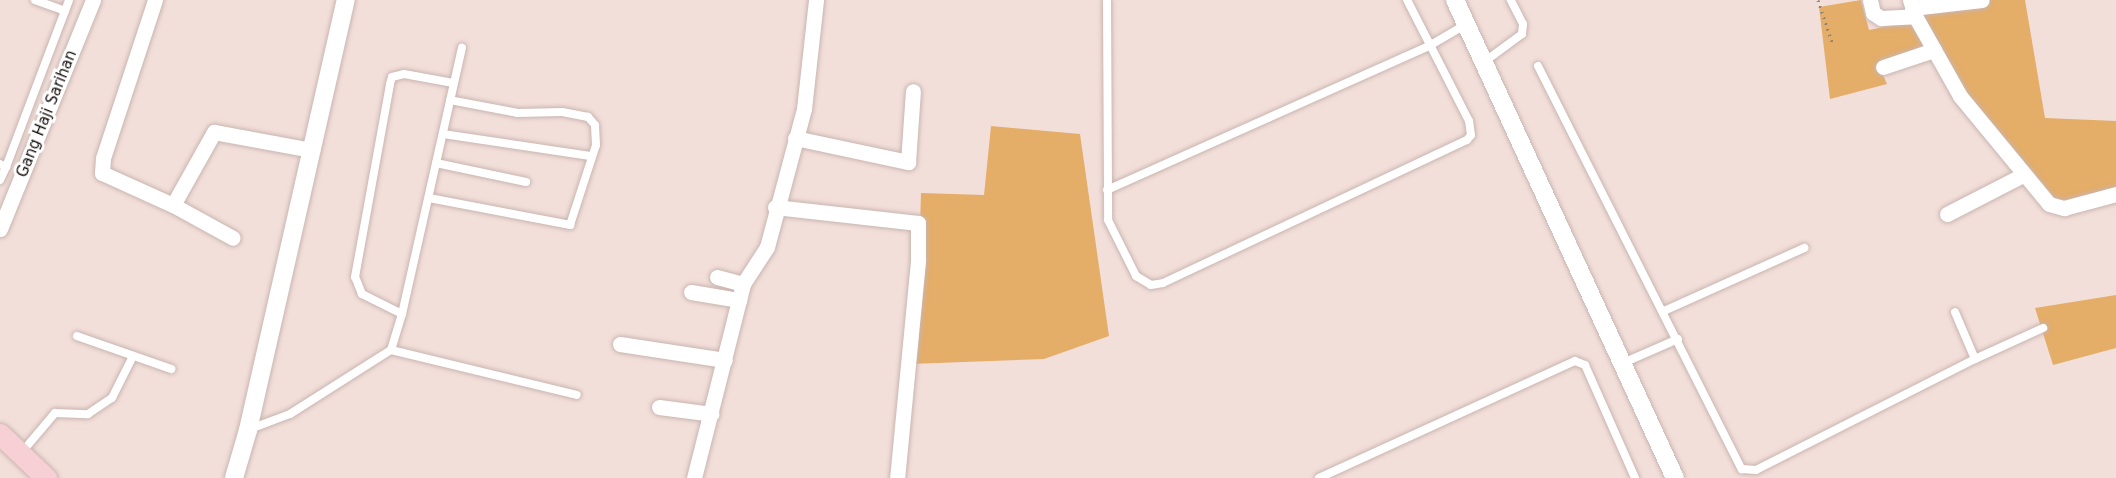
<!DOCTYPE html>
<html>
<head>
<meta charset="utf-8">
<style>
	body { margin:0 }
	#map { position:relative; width:2116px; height:478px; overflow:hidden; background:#f3dfda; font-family:"DejaVu Sans",sans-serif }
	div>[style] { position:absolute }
	.green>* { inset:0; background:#e4ad68 }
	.path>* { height:3px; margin-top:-1.5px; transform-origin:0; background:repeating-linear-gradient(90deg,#8e817d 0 1.5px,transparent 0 6px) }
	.roads { filter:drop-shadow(0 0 2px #c9b5b0) drop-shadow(0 0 2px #c9b5b0) }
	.service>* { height:8px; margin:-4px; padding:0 4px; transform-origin:4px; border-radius:4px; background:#fff }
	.minor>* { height:15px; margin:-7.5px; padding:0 7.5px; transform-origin:7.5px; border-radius:7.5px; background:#fff }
	.tertiary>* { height:18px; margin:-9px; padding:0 9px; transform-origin:9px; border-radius:9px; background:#fff }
	.secondary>* { height:21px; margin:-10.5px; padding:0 10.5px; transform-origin:10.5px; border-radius:10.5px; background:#f7d0d6 }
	span { translate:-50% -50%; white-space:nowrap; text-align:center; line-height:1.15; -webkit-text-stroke:6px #fff; paint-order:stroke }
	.street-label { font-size:15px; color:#130d0b }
</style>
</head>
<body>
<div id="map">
	<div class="green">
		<i style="clip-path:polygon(1861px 0,1869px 30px,1913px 21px,1909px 0,2025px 0,2045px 118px,2116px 121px,2116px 189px,2054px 212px,1924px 50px,1878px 64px,1887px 84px,1830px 99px,1819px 7px)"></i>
		<i style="clip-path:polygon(991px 126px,1080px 134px,1109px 336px,1044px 359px,910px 364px,919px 262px,921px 193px,984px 195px)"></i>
		<i style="clip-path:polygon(2116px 295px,2116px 348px,2053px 365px,2035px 308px)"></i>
	</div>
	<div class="path">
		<i style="left:1818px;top:0;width:47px;rotate:71.6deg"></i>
	</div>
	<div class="roads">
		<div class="service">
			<i style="left:35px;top:0;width:32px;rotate:20deg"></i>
			<i style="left:1107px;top:0;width:220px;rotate:89.7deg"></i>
			<i style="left:1108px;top:220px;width:63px;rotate:63.4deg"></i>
			<i style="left:1136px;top:276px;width:17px;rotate:31deg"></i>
			<i style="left:1151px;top:285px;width:12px;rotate:-9deg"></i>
			<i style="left:1163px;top:283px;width:336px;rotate:-25.2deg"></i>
			<i style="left:1467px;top:140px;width:6px;rotate:-51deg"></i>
			<i style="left:1471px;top:135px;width:14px;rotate:-98deg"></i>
			<i style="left:1469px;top:121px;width:136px;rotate:-117.1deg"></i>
			<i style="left:1484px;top:62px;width:47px;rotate:-36.4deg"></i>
			<i style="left:1522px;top:34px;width:10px;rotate:-84deg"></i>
			<i style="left:1523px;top:24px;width:27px;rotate:-117deg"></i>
			<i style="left:1538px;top:66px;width:452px;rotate:63.2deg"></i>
			<i style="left:1742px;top:469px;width:14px;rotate:4deg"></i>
			<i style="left:1756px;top:470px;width:246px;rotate:-26.9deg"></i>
			<i style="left:1975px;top:359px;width:51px;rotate:-113.1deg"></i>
			<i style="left:443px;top:134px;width:149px;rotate:8.5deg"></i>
			<i style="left:436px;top:163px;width:92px;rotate:11.9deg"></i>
			<i style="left:0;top:164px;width:7px;rotate:27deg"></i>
			<i style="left:6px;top:167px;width:178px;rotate:-69.3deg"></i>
			<i style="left:0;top:180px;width:14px;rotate:-65deg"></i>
			<i style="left:1107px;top:190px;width:353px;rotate:-24.1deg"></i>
			<i style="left:1429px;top:46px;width:42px;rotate:-30.3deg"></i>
			<i style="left:429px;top:198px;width:144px;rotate:10.8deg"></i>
			<i style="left:570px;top:225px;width:84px;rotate:-72deg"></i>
			<i style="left:596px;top:145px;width:20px;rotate:-93deg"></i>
			<i style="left:595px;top:125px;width:11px;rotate:-131deg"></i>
			<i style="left:588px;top:117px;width:26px;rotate:-169deg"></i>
			<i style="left:562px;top:112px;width:44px;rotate:178.7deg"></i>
			<i style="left:518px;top:113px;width:69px;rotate:-169.2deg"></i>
			<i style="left:1664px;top:311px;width:154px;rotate:-24.2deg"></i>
			<i style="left:402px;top:314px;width:45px;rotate:-153.4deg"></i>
			<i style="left:362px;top:294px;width:18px;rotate:-112deg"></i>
			<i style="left:355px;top:277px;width:196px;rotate:-79.7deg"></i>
			<i style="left:390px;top:84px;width:7px;rotate:-74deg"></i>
			<i style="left:392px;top:77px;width:12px;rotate:-14deg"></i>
			<i style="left:404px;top:74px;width:50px;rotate:10.4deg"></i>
			<i style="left:77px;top:336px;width:100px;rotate:19.3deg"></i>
			<i style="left:391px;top:350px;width:38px;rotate:-73deg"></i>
			<i style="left:402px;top:314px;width:273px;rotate:-77.3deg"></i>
			<i style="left:1975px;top:359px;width:75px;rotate:-24.5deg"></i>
			<i style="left:1623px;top:363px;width:60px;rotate:-23.6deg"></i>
			<i style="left:250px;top:429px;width:43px;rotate:-20.6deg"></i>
			<i style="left:290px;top:414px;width:120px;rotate:-32.4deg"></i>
			<i style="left:391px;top:350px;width:191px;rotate:13.6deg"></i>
			<i style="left:22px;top:452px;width:51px;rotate:-49.8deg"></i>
			<i style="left:55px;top:413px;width:33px;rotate:2deg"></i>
			<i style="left:88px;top:414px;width:29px;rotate:-34deg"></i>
			<i style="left:112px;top:398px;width:47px;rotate:-63.4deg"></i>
			<i style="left:1319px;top:478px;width:281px;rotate:-24.6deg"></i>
			<i style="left:1575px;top:361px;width:11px;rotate:22deg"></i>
			<i style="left:1585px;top:365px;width:124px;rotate:66.1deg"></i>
		</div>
		<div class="minor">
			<i style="left:155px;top:0;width:166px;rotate:108.2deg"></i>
			<i style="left:103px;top:158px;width:15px;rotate:94deg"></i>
			<i style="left:102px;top:173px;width:78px;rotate:24.3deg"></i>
			<i style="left:173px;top:205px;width:68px;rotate:28.8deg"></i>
			<i style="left:1870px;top:0;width:13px;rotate:77deg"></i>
			<i style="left:1873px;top:13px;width:9px;rotate:32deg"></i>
			<i style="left:1881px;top:18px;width:34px;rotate:-3deg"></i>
			<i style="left:1915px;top:16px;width:17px;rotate:-107deg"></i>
			<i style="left:1912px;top:8px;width:70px;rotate:-6.5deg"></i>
			<i style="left:1915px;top:16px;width:92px;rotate:60.6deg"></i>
			<i style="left:1960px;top:96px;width:140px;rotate:50.5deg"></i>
			<i style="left:2049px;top:204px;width:16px;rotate:15deg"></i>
			<i style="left:2064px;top:208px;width:54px;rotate:-15.1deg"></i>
			<i style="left:1883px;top:67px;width:54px;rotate:-18.4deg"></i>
			<i style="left:795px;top:138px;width:116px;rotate:12deg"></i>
			<i style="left:908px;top:162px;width:71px;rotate:-86deg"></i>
			<i style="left:173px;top:205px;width:84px;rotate:-60.7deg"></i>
			<i style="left:214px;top:132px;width:100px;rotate:10.4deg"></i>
			<i style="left:775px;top:207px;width:144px;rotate:6.4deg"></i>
			<i style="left:918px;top:223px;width:38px;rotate:90deg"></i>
			<i style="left:918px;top:261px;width:218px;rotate:95.5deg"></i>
			<i style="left:1947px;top:214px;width:85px;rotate:-27.2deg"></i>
			<i style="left:0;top:229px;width:247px;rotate:-67.9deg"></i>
			<i style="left:717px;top:277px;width:27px;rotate:15deg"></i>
			<i style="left:691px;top:292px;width:49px;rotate:9.5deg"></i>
			<i style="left:620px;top:344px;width:106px;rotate:8.7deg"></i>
			<i style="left:659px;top:407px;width:53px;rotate:7.5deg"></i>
			<i style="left:694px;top:478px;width:200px;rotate:-75.8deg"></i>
			<i style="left:743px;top:284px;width:44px;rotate:-57deg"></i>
			<i style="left:767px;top:247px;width:143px;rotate:-75deg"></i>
			<i style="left:804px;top:109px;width:110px;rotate:-83.7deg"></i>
		</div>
		<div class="tertiary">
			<i style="left:1455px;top:0;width:526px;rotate:65.29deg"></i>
			<i style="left:234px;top:478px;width:50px;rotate:-73.7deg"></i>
			<i style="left:248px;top:430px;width:441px;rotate:-77.2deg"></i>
		</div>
		<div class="secondary">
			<i style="left:0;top:434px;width:64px;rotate:43.7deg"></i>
		</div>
	</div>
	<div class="street-label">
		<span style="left:47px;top:114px;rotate:-68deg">Gang Haji Sarihan</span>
	</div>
</div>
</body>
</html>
